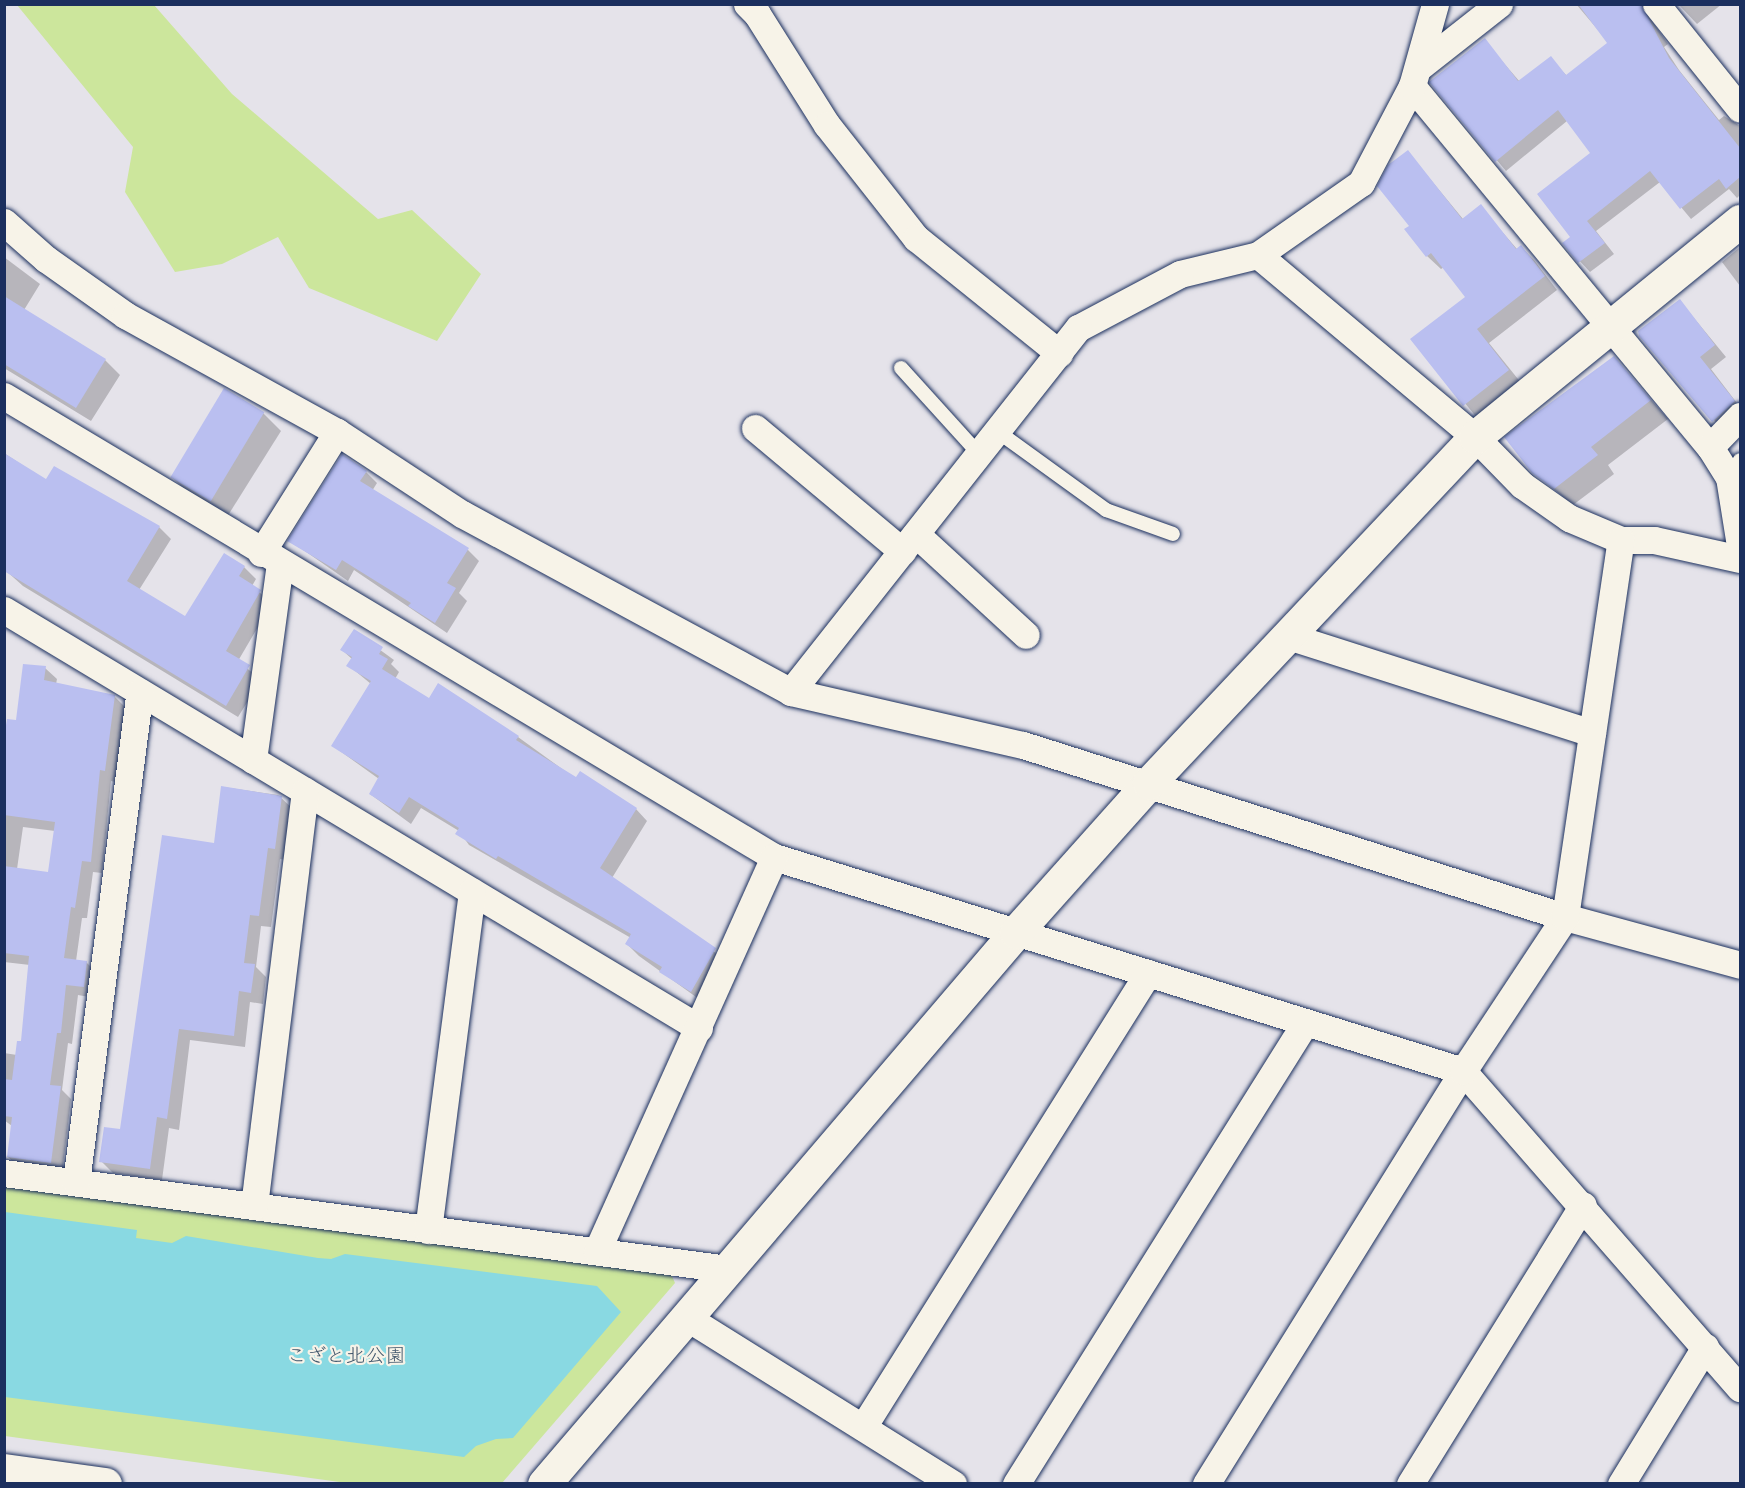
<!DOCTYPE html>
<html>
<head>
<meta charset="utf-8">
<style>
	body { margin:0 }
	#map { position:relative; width:1745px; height:1488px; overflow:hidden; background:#e5e3ea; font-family:"Indie Flower","Klee One",sans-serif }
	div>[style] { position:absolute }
	.green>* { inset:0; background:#cce69c }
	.water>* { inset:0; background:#89d9e2 }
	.shadow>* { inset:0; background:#0003 }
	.building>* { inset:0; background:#babff0; transform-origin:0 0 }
	.roads { filter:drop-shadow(0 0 2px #1b2f5e) drop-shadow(0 0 2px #1b2f5e) }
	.lane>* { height:14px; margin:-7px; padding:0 7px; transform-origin:7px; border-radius:7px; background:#f7f3e8 }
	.street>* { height:27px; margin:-13.5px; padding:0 13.5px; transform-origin:13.5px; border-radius:13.5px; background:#f7f3e8 }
	.secondary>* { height:33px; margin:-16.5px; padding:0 16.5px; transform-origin:16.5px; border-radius:16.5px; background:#f7f3e8 }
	span { translate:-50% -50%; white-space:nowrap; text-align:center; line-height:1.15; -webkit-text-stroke:4.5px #f7f3e8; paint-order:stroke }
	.park-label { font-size:20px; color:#3e546a }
	.frame { position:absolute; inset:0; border:6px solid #1b2f5e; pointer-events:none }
</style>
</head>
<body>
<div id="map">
	<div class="green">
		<i style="clip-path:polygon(17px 5px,154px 5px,232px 94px,378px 219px,412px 210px,481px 274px,437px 341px,309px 288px,278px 237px,222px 264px,175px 272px,125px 192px,133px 147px)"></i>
		<i style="clip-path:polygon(5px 1187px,671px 1274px,675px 1283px,502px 1483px,347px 1483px,5px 1436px)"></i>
	</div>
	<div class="water">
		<i style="clip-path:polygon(5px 1212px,137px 1230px,136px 1238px,172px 1243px,186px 1236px,318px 1258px,331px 1259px,345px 1254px,597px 1286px,621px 1312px,513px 1438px,496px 1439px,476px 1446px,464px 1457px,5px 1397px)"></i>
	</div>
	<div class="shadow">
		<i style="clip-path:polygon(1576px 4px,1650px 4px,1650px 18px,1668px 44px,1664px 47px,1679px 70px,1719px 120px,1724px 116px,1740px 126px,1740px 195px,1737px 198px,1729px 189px,1691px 219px,1660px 182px,1596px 231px,1614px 254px,1590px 272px,1564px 244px,1573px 237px,1592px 153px,1567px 121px,1506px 171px,1431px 82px,1484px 40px,1520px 82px,1550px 58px,1567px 76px,1609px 43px)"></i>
		<i style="clip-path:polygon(1678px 4px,1722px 4px,1697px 24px)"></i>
		<i style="clip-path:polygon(1408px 152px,1463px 219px,1480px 206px,1517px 249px,1521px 247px,1534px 260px,1557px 290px,1489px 343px,1522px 384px,1478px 419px,1412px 339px,1467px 297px,1444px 267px,1441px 269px,1427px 256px,1411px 226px)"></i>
		<i style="clip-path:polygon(1740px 247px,1740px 286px,1722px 262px)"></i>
		<i style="clip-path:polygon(4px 257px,40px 284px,24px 310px,105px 360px,120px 375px,91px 421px,4px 368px)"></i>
		<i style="clip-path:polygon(1680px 301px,1726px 357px,1711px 369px,1740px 407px,1725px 433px,1640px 332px)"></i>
		<i style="clip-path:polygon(1614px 358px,1668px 419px,1608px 465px,1614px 474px,1573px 505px,1533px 472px,1506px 438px)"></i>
		<i style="clip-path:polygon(263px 413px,281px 431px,227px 517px,189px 494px,172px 477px)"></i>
		<i style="clip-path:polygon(4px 453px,46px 481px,159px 527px,171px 539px,139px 590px,185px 618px,244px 567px,256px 579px,252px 586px,272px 603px,238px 661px,261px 680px,238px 717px,23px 586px,4px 569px)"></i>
		<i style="clip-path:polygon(366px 472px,377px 483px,372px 491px,468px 550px,479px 561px,459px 593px,467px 601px,447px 633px,354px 570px,348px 581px,289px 540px)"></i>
		<i style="clip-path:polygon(354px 631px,394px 660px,391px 664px,399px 672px,395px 679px,429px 700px,518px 737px,576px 779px,636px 809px,647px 821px,612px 878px,727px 961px,703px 1002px,639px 956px,627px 944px,631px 938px,469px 845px,459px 831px,421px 808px,411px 824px,370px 794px,379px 779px,333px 746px,371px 684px,348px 665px,352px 659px,342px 650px)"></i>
		<i style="clip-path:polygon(evenodd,45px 668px,57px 679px,56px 684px,114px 696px,126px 708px,116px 782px,111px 781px,102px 873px,93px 872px,87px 918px,82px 918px,76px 961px,86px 962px,98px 974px,95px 998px,78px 995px,72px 1044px,68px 1043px,62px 1090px,71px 1099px,62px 1174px,20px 1168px,8px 1157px,12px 1126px,4px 1120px,4px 1053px,17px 1055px,23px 1043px,30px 965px,4px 962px,4px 748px,45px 668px,23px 827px,55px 831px,50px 873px,17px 869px,23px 827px)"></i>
		<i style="clip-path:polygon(223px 787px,278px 795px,293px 809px,287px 860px,280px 859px,271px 927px,261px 926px,256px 967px,266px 977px,263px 1004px,250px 1002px,245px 1047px,190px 1040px,179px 1130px,169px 1128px,162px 1180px,113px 1173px,101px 1161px,121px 1131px,215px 844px)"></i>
	</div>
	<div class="building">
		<i style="clip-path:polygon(1578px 4px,1641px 4px,1669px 58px,1740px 148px,1740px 177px,1726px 189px,1719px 179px,1680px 209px,1650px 171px,1587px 221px,1605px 243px,1578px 263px,1562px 243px,1570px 237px,1537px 194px,1590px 153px,1558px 110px,1495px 162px,1429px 82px,1485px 38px,1518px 81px,1551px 56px,1566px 75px,1607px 43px)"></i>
		<i style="clip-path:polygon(1408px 150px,1462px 219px,1481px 204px,1516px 249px,1521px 245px,1545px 276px,1477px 329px,1509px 370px,1463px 406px,1410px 339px,1465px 297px,1431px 253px,1426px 257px,1404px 229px,1409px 226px,1377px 186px,1388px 165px)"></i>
		<i style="clip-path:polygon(4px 296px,106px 359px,76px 408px,4px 364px)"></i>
		<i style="clip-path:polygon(1680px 299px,1715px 345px,1700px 357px,1735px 401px,1712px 422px,1639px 336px,1638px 331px)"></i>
		<i style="clip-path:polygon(1614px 356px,1651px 400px,1591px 447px,1598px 455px,1554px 489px,1532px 473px,1504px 437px)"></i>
		<i style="left:224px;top:388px;width:47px;height:104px;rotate:31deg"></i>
		<i style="clip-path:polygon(4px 453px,46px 479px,54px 466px,160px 526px,127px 581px,185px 616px,224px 553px,245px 566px,239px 576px,261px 590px,226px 651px,250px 665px,226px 706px,4px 571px)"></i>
		<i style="clip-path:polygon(342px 454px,367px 471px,360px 481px,469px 548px,447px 583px,456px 588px,435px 623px,408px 606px,411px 603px,342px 560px,336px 570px,287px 541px)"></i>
		<i style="clip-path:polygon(354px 629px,383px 647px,379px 654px,388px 659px,382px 669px,429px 698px,438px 683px,519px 736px,516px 740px,576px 777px,580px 771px,637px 808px,600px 868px,716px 948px,691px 992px,659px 972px,662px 967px,625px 944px,631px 934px,498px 856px,496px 859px,455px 834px,459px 828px,409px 797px,399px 813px,369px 794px,379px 776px,331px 746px,371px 681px,346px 666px,352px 657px,340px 650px)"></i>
		<i style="clip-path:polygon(23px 664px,46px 666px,44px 680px,115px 695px,105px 771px,100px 770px,91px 862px,82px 861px,75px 908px,71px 907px,64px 958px,87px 961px,84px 987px,66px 985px,61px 1033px,57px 1033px,50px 1085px,61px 1086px,51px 1163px,7px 1157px,12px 1117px,4px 1116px,4px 1079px,12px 1080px,17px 1041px,21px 1041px,29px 956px,4px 953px,4px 866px,48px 872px,55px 822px,4px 815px,4px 737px,7px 719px,16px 720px)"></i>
		<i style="clip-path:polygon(221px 786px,282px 796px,275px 849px,268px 848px,259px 916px,250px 915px,244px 963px,255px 964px,251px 993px,239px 991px,234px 1036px,179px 1029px,167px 1119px,157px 1117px,150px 1169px,99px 1162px,104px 1127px,120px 1129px,162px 835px,214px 843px)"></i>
	</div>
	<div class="roads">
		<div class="lane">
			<i style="left:901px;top:368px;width:116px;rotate:47.8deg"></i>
			<i style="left:997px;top:431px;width:135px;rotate:35.9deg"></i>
			<i style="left:1106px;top:510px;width:71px;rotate:19.7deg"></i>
			<i style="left:1729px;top:477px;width:20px;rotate:-57deg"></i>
		</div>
		<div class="street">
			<i style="left:747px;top:4px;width:14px;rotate:45deg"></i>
			<i style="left:757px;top:14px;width:131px;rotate:57.8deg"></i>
			<i style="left:827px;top:125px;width:144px;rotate:51.8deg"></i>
			<i style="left:916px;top:238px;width:184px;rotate:38.8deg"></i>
			<i style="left:1656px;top:4px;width:134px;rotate:51.3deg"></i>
			<i style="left:1419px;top:67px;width:102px;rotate:-38.2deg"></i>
			<i style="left:1412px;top:86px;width:468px;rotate:50.5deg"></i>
			<i style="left:1710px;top:447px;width:36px;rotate:58deg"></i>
			<i style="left:1729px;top:477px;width:70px;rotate:80.9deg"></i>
			<i style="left:4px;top:222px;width:56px;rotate:41.4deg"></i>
			<i style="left:46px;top:259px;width:97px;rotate:35.3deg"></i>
			<i style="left:125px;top:315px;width:242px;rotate:28.9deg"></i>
			<i style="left:337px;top:432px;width:149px;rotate:33.3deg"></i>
			<i style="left:462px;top:514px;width:374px;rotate:28.4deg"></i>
			<i style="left:1258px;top:255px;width:126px;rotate:-35deg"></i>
			<i style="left:1361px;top:183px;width:110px;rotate:-62.3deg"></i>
			<i style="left:1412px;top:86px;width:85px;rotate:-74.3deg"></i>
			<i style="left:4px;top:396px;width:897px;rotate:30.91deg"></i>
			<i style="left:774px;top:857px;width:721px;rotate:17.25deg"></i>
			<i style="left:1463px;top:1071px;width:421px;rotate:48.9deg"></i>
			<i style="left:755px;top:428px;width:192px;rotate:39.9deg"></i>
			<i style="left:1710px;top:447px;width:43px;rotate:-45.9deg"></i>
			<i style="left:916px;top:534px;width:149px;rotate:42.6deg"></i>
			<i style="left:261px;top:553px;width:143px;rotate:-57.9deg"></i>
			<i style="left:1740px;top:559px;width:88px;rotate:-167.5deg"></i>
			<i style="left:1654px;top:540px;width:33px;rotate:180deg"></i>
			<i style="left:1621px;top:540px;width:56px;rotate:-157.1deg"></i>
			<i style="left:1569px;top:518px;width:57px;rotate:-144.9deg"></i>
			<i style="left:1522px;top:485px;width:67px;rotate:-134.4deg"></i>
			<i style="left:1475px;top:437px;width:283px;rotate:-140deg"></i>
			<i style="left:1258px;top:255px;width:80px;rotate:166.3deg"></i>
			<i style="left:1180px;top:274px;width:115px;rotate:152.1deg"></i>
			<i style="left:1078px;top:328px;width:464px;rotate:128.3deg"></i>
			<i style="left:791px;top:692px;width:238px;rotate:12.9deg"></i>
			<i style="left:1023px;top:745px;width:569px;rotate:17.61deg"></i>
			<i style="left:1565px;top:917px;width:181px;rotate:15.3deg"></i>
			<i style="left:4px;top:610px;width:811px;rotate:31.02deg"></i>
			<i style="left:1288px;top:636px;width:319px;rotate:17.7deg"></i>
			<i style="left:253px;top:760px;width:198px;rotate:-82.2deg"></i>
			<i style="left:4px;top:1173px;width:730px;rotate:7.55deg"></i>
			<i style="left:76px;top:1182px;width:494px;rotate:-82.6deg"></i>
			<i style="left:254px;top:1206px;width:418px;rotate:-83deg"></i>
			<i style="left:428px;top:1230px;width:341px;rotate:-82.6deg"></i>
			<i style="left:597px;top:1251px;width:432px;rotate:-65.8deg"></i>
			<i style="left:686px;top:1317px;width:315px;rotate:32deg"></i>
			<i style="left:863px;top:1427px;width:536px;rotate:-57.88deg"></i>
			<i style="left:1016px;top:1484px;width:544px;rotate:-57.92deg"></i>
			<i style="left:1206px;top:1484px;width:486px;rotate:-58.1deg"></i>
			<i style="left:1463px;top:1071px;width:185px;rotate:-56.5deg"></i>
			<i style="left:1565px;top:917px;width:381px;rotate:-81.6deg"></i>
			<i style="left:1410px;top:1484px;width:328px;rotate:-58.2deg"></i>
			<i style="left:1621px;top:1484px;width:161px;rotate:-58.5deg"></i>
		</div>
		<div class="secondary">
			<i style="left:4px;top:1470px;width:102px;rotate:7.9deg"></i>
			<i style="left:544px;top:1484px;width:726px;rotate:-49.47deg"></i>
			<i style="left:1016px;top:932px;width:200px;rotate:-48.2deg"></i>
			<i style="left:1149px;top:783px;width:475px;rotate:-46.7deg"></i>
			<i style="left:1475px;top:437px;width:342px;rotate:-39.2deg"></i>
		</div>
	</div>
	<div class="park-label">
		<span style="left:346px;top:1357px">こざと北公園</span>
	</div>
	<div class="frame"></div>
</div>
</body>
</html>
